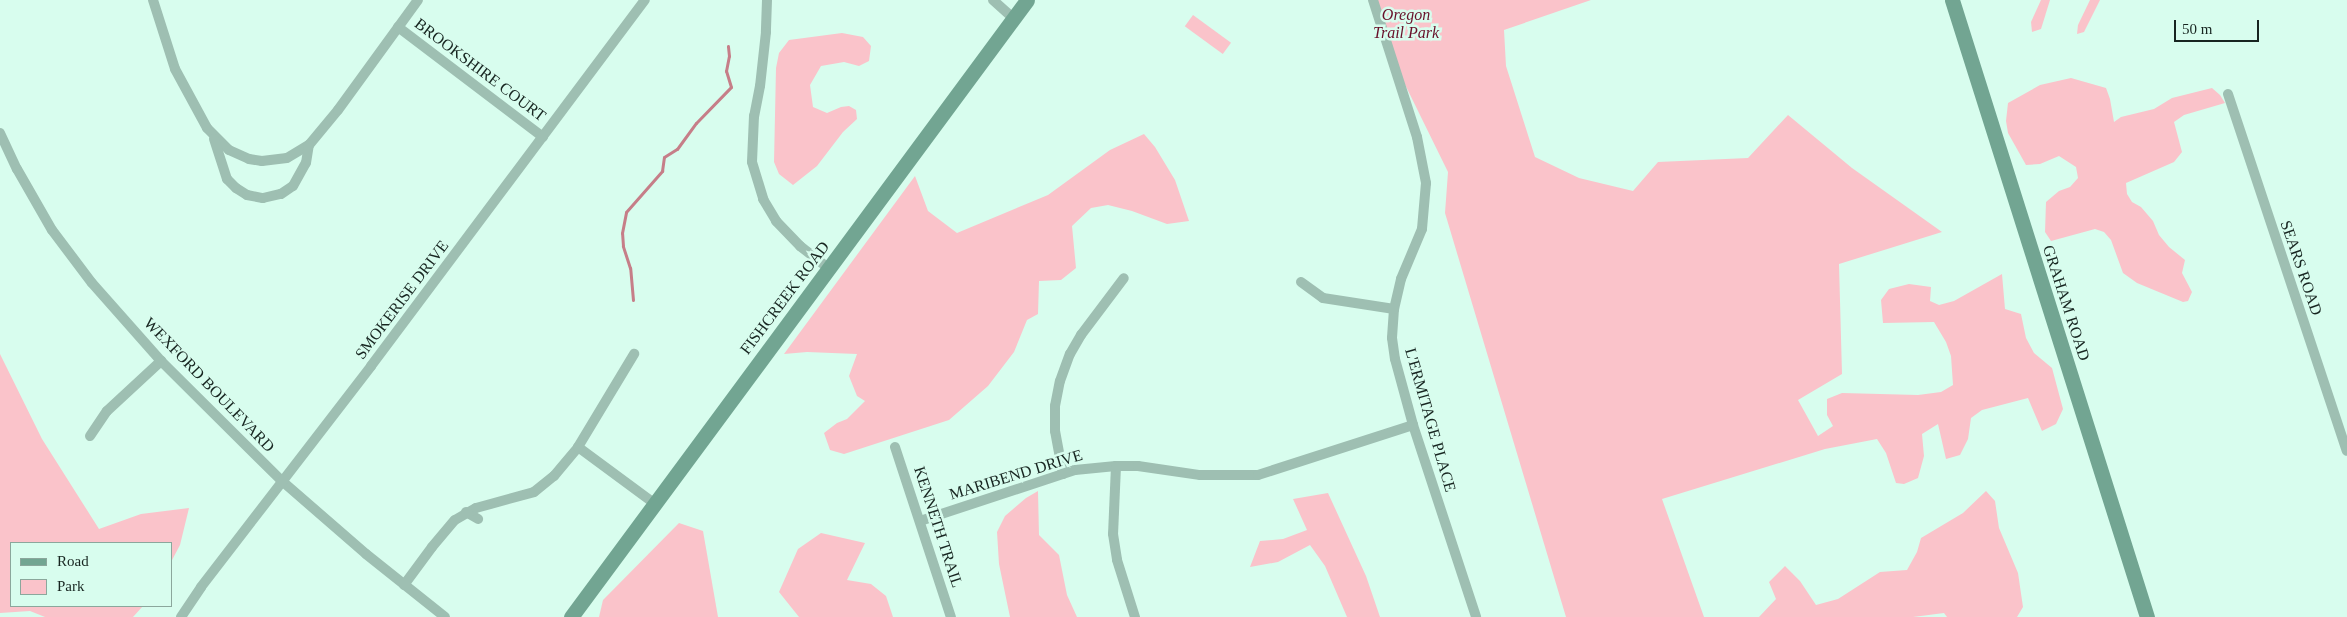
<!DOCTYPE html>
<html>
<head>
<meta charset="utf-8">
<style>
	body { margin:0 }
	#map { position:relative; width:2347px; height:617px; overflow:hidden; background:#d8fdee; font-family:Georgia,serif }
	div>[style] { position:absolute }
	.green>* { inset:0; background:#fac3ca; transform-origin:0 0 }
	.stream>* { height:3px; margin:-1.5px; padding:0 1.5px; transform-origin:1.5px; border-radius:1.5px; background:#c67e88 }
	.minor>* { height:10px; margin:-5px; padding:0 5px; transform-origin:5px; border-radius:5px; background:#9ebfb2 }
	.secondary>* { height:15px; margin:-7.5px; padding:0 7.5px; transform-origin:7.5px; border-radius:7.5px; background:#72a592 }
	span { translate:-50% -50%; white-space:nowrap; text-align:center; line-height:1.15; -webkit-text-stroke:5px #d8fdee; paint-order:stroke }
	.park-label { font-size:16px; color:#681029; font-style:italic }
	.street-label { font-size:16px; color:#172520 }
	.legend { position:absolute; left:10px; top:542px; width:162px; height:65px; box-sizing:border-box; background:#d8fdee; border:1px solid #8ba79c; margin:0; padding:6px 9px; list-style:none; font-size:15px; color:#172520 }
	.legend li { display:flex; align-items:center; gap:10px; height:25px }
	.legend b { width:25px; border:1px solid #8ba79c }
	.scale { position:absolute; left:2174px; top:20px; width:85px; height:22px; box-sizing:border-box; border:2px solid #172520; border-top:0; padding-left:6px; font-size:15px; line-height:18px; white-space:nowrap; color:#172520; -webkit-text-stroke:4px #d8fdee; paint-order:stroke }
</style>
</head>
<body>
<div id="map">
	<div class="green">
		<i style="clip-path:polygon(1373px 0,1591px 0,1504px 30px,1506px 66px,1535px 157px,1579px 178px,1633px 191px,1658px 162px,1748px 158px,1788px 115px,1852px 168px,1942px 232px,1839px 264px,1842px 374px,1798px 400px,1818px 436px,1833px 426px,1827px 415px,1827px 399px,1842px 393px,1918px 395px,1941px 392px,1953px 385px,1951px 356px,1946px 342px,1934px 322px,1883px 323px,1881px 300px,1889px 289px,1909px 284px,1931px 287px,1930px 301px,1939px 305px,1954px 301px,2002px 274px,2005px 309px,2021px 314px,2026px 338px,2034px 353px,2052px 368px,2063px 409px,2056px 424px,2042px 431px,2028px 398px,1982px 410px,1971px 418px,1968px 439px,1960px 455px,1946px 459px,1938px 424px,1922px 434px,1924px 456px,1918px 478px,1904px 484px,1896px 483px,1886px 453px,1877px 439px,1825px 449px,1662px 499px,1704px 617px,1566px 617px,1445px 213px,1448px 172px,1391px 56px)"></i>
		<i style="clip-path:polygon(2041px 0,2050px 0,2041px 29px,2032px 32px,2031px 22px)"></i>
		<i style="clip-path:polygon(2090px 0,2100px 0,2084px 32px,2077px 34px,2078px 25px)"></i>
		<i style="left:1193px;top:15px;width:47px;height:14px;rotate:36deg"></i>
		<i style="clip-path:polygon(842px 33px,863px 37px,871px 46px,869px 61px,859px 66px,844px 62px,821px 66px,810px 85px,813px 107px,827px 113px,841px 107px,849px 106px,856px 110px,857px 119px,843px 132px,817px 166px,793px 185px,779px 174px,774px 162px,776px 68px,779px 53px,789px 40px)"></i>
		<i style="clip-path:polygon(2071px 78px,2106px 88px,2110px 99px,2114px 122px,2121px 117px,2154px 109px,2172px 98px,2212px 88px,2220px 95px,2225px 103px,2184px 115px,2174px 122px,2182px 152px,2174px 162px,2126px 183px,2127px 194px,2132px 202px,2141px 207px,2153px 221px,2159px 235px,2169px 247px,2185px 260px,2182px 273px,2192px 292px,2188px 301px,2183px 302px,2137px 283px,2123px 273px,2111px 240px,2104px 232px,2095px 229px,2051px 241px,2045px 232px,2046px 202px,2059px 191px,2070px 187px,2078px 178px,2076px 167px,2059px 156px,2040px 164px,2026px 165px,2008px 133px,2006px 121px,2008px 103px,2040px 85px)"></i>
		<i style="clip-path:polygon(1144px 134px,1155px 147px,1175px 180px,1189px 221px,1167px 224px,1132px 211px,1108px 205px,1091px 208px,1072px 226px,1076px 268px,1061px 280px,1039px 281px,1038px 314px,1027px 320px,1014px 352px,988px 386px,949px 420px,844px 454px,830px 450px,824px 433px,837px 423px,847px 419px,865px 401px,857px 396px,849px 376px,857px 354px,807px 352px,784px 354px,915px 176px,928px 211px,957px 233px,1048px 195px,1110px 150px)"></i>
		<i style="clip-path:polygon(0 354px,42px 439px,99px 529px,141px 514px,189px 508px,180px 545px,171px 562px,171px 543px,11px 543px,11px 606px,143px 606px,133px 617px,45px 617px,30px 611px,0 613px)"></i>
		<i style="clip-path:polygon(1038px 491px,1039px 535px,1059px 555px,1067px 595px,1077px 617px,1010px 617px,999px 564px,997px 532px,1005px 516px,1026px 498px)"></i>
		<i style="clip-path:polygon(1986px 491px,1995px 501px,1999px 528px,2018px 573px,2023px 607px,2017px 617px,1947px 617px,1944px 613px,1913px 617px,1759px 617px,1776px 599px,1769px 582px,1785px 566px,1800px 581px,1816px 605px,1838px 599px,1880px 572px,1907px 570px,1917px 552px,1921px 538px,1963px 513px)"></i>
		<i style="clip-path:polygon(1328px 493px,1366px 576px,1380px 617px,1347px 617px,1325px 566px,1310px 545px,1278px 562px,1250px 567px,1260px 541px,1283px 539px,1307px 530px,1293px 499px)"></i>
		<i style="clip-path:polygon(679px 523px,703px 531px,718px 617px,599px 617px,603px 600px)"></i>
		<i style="clip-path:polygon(821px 533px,865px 543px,847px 580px,871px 584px,886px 596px,893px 617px,799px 617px,779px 592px,798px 549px)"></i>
	</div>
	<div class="stream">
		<i style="left:633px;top:300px;width:32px;rotate:-95deg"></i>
		<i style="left:630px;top:268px;width:23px;rotate:-108deg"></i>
		<i style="left:623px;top:246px;width:13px;rotate:-94deg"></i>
		<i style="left:622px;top:233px;width:21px;rotate:-79deg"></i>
		<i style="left:626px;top:212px;width:55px;rotate:-48.7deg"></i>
		<i style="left:662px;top:171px;width:14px;rotate:-82deg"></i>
		<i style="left:664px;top:157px;width:15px;rotate:-32deg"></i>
		<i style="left:677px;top:149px;width:32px;rotate:-54deg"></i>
		<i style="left:696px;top:123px;width:50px;rotate:-45.8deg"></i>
		<i style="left:731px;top:87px;width:17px;rotate:-107deg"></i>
		<i style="left:726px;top:71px;width:15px;rotate:-79deg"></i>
		<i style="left:729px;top:56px;width:10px;rotate:-96deg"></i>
	</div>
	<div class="minor">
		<i style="left:153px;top:0;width:72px;rotate:72.3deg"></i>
		<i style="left:175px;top:69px;width:67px;rotate:61.5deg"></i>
		<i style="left:207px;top:128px;width:31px;rotate:45deg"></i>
		<i style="left:229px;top:150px;width:22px;rotate:24deg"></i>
		<i style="left:249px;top:159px;width:13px;rotate:9deg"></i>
		<i style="left:262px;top:161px;width:25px;rotate:-7deg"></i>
		<i style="left:287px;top:158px;width:26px;rotate:-31deg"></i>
		<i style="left:309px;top:145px;width:45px;rotate:-50.4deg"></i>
		<i style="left:338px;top:110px;width:136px;rotate:-54deg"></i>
		<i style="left:767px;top:0;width:32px;rotate:92deg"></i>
		<i style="left:766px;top:32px;width:54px;rotate:96.3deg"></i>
		<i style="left:760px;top:86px;width:31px;rotate:101deg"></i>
		<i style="left:754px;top:116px;width:46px;rotate:92.5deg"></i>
		<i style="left:752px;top:162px;width:39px;rotate:73deg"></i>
		<i style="left:763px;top:199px;width:26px;rotate:59deg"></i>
		<i style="left:776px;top:221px;width:35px;rotate:46deg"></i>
		<i style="left:800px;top:246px;width:37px;rotate:38deg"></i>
		<i style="left:993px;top:0;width:27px;rotate:42deg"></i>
		<i style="left:1373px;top:0;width:144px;rotate:72.2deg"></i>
		<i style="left:1417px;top:137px;width:47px;rotate:78.9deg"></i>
		<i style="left:1426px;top:183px;width:46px;rotate:95deg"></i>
		<i style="left:1422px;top:229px;width:54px;rotate:112.8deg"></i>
		<i style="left:1401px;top:279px;width:31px;rotate:103deg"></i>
		<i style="left:1394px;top:309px;width:29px;rotate:94deg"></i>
		<i style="left:1392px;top:338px;width:21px;rotate:82deg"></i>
		<i style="left:1395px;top:359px;width:68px;rotate:74.7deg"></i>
		<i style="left:1413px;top:425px;width:202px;rotate:71.8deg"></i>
		<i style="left:398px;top:27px;width:182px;rotate:37.2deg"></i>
		<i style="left:2228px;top:94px;width:376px;rotate:71.6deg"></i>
		<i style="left:0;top:133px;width:40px;rotate:65deg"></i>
		<i style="left:17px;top:169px;width:70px;rotate:60.2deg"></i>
		<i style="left:52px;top:230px;width:66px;rotate:53deg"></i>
		<i style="left:92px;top:283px;width:104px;rotate:48.5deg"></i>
		<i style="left:161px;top:361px;width:170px;rotate:44.8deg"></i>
		<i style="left:282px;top:481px;width:111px;rotate:41deg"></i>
		<i style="left:366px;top:554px;width:101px;rotate:38.6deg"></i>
		<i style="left:214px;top:139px;width:42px;rotate:72deg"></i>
		<i style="left:227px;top:179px;width:13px;rotate:45deg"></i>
		<i style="left:236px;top:188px;width:13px;rotate:32deg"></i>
		<i style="left:247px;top:195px;width:16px;rotate:11deg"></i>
		<i style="left:263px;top:198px;width:18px;rotate:-13deg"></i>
		<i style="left:281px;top:194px;width:14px;rotate:-34deg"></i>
		<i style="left:293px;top:186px;width:26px;rotate:-61deg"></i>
		<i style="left:306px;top:163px;width:18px;rotate:-81deg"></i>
		<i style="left:1301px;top:282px;width:27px;rotate:36deg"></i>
		<i style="left:1323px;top:298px;width:72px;rotate:8.8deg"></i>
		<i style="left:90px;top:436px;width:30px;rotate:-56deg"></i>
		<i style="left:107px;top:411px;width:74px;rotate:-42.8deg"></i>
		<i style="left:578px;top:447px;width:96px;rotate:36.5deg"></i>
		<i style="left:895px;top:447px;width:179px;rotate:71.8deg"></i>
		<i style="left:1116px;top:466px;width:68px;rotate:92.5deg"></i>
		<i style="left:1113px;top:534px;width:26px;rotate:81deg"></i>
		<i style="left:1117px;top:560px;width:60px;rotate:72.5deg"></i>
		<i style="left:1063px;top:474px;width:44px;rotate:-100.5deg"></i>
		<i style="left:1055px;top:431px;width:25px;rotate:-90deg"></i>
		<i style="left:1055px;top:406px;width:25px;rotate:-79deg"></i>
		<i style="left:1060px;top:381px;width:29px;rotate:-70deg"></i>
		<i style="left:1070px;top:354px;width:22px;rotate:-60deg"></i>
		<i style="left:1081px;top:335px;width:71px;rotate:-53deg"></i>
		<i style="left:466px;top:512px;width:14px;rotate:30deg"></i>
		<i style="left:920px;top:521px;width:163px;rotate:-18.2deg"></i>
		<i style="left:1075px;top:470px;width:41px;rotate:-5.6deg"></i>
		<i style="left:1116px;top:466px;width:22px"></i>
		<i style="left:1138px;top:466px;width:63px;rotate:8.3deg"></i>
		<i style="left:1200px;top:475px;width:58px"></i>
		<i style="left:1258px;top:475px;width:163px;rotate:-17.9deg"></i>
		<i style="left:404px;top:585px;width:47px;rotate:-53.6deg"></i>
		<i style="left:432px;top:547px;width:35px;rotate:-50deg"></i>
		<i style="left:455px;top:520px;width:24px;rotate:-30deg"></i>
		<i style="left:476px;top:508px;width:60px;rotate:-15.4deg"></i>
		<i style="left:534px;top:492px;width:26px;rotate:-39deg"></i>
		<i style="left:554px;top:476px;width:38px;rotate:-50deg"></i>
		<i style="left:578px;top:447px;width:109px;rotate:-58.9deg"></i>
		<i style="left:181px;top:617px;width:36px;rotate:-56deg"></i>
		<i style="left:201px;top:587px;width:279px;rotate:-52.4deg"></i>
		<i style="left:371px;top:366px;width:457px;rotate:-53.2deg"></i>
	</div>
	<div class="secondary">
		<i style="left:1952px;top:0;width:647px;rotate:72.46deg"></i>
		<i style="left:571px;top:617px;width:767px;rotate:-53.53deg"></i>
	</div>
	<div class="park-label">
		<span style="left:1406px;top:24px">Oregon<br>Trail Park</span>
	</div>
	<div class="street-label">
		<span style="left:480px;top:70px;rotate:37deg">BROOKSHIRE COURT</span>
		<span style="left:2301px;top:268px;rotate:71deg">SEARS ROAD</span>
		<span style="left:785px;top:298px;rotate:-53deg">FISHCREEK ROAD</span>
		<span style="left:402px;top:300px;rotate:-53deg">SMOKERISE DRIVE</span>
		<span style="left:2066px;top:303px;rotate:72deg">GRAHAM ROAD</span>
		<span style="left:209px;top:385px;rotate:46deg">WEXFORD BOULEVARD</span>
		<span style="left:1430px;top:420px;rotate:74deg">L'ERMITAGE PLACE</span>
		<span style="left:1016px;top:475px;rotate:-17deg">MARIBEND DRIVE</span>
		<span style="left:938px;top:527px;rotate:72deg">KENNETH TRAIL</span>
	</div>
	<ul class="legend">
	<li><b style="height:6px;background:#72a592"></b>Road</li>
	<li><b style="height:14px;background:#fac3ca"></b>Park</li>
	</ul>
	<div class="scale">50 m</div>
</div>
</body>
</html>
